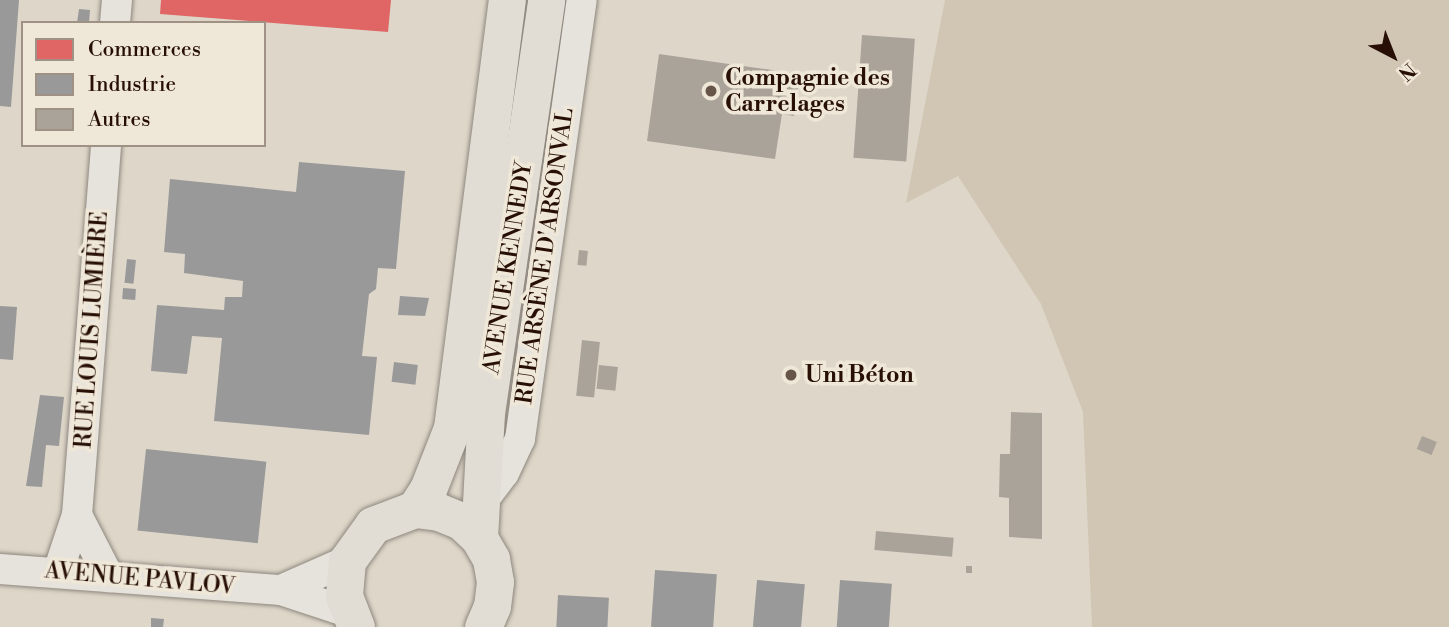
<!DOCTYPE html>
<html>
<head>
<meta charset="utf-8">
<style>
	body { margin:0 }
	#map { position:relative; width:1449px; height:627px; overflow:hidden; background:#ded7c9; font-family:"Libre Bodoni",serif }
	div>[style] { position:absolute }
	.green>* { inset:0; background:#d1c5b3 }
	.shops>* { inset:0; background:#e06666 }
	.industry>* { inset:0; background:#999; transform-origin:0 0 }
	.building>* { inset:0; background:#aaa399; transform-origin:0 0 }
	.roads { filter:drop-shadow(0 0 2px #8e877e) drop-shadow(0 0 2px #8e877e) }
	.minor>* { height:30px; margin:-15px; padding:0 15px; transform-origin:15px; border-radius:15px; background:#e6e2dc }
	.major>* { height:37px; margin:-18.5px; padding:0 18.5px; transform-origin:18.5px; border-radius:18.5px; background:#e1ddd5 }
	.dots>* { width:19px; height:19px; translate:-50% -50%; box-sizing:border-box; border:4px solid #efe7d7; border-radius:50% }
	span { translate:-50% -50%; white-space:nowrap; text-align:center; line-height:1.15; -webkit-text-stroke:7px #efe7d7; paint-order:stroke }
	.poi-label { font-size:23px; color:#270f06; font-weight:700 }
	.left { translate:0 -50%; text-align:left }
	.street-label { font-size:23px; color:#270f06 }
	.legend { position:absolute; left:21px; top:21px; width:245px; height:126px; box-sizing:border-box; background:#efe7d7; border:2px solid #9f9183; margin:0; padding:9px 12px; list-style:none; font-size:21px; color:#270f06 }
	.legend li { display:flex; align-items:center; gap:14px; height:35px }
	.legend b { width:35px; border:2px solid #9f9183 }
	.north { position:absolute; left:1358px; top:21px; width:70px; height:70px; -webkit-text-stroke:5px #efe7d7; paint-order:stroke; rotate:138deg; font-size:19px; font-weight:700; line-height:28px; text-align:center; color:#270f06 }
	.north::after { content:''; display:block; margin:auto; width:24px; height:32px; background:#270f06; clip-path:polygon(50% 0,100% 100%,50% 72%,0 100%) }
</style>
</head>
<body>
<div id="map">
	<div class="green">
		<i style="clip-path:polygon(945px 0,1449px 0,1449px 627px,1092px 627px,1083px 412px,1041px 304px,958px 176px,906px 203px)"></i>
	</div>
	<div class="shops">
		<i style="clip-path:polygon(161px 0,391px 0,388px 32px,160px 14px)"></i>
	</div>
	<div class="industry">
		<i style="clip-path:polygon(0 0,19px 0,11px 107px,0 106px)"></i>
		<i style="clip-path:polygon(79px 9px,90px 10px,89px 23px,77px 23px)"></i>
		<i style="clip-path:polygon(299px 162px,405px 171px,396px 269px,378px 268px,376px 289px,369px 294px,362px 356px,377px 357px,369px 435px,214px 421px,222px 338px,192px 336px,187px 374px,151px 371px,157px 305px,224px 310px,225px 297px,242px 297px,243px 281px,184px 273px,185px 254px,164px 252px,170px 179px,296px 192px)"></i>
		<i style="left:127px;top:259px;width:9px;height:24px;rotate:6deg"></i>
		<i style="left:123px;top:288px;width:13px;height:11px;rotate:4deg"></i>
		<i style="clip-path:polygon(400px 296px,429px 298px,425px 316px,398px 315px)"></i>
		<i style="clip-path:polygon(0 306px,17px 307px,13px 360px,0 359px)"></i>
		<i style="left:394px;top:362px;width:24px;height:20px;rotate:7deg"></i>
		<i style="clip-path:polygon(40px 395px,64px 397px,59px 446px,46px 445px,42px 487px,26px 486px)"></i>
		<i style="left:146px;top:449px;width:121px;height:82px;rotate:6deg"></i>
		<i style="left:655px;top:570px;width:62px;height:57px;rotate:4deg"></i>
		<i style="left:757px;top:580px;width:48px;height:47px;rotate:5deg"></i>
		<i style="left:840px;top:580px;width:52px;height:47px;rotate:4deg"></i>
		<i style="left:558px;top:595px;width:51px;height:32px;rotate:3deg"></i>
		<i style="clip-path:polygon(151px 618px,164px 619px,163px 627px,151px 627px)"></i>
	</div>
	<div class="building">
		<i style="left:862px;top:35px;width:53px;height:123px;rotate:4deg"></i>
		<i style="clip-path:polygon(659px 54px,800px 74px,794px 116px,782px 114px,775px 159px,647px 141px)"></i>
		<i style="left:579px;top:250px;width:9px;height:15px;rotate:6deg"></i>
		<i style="left:582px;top:340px;width:18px;height:56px;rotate:6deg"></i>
		<i style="left:599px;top:365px;width:19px;height:24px;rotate:6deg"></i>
		<i style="clip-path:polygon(1011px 412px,1042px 413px,1042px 539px,1009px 537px,1009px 498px,999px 497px,1000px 454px,1010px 454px)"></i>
		<i style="left:1422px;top:436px;width:16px;height:14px;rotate:22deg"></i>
		<i style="left:876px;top:531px;width:78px;height:19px;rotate:5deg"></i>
		<i style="left:966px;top:566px;width:6px;height:7px"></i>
	</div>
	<div class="roads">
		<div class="minor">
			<i style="left:115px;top:23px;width:23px;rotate:-85deg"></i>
			<i style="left:482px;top:502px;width:36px;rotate:-53deg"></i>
			<i style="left:504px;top:473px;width:38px;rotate:-65deg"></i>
			<i style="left:520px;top:439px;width:443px;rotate:-82deg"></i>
			<i style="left:77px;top:515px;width:70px;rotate:62.7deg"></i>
			<i style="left:0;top:569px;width:282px;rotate:4.3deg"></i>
			<i style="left:281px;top:590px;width:71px;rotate:18.2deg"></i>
			<i style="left:58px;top:572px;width:60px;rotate:-71.6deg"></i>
			<i style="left:77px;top:515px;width:371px;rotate:-85.5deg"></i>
			<i style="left:281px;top:590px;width:72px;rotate:-23.7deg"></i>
		</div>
		<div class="major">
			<i style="left:415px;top:509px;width:24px;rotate:-57deg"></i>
			<i style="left:428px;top:489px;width:66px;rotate:-68.5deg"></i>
			<i style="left:452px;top:428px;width:432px;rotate:-82.7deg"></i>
			<i style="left:479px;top:538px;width:125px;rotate:-86.8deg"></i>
			<i style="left:486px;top:413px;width:417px;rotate:-81.7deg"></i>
			<i style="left:356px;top:627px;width:34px;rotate:-111deg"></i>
			<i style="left:344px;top:595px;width:34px;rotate:-85deg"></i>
			<i style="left:347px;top:561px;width:44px;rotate:-54.2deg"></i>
			<i style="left:373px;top:525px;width:45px;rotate:-20.9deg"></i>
			<i style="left:415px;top:509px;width:24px;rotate:7deg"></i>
			<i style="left:439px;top:512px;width:24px;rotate:22deg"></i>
			<i style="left:461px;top:521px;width:25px;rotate:43deg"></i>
			<i style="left:479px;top:538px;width:24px;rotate:60deg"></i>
			<i style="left:491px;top:559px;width:23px;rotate:80deg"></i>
			<i style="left:495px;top:582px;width:24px;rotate:97deg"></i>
			<i style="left:492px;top:606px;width:23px;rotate:113deg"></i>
		</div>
	</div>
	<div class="dots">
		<i style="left:711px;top:91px;background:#67554a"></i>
		<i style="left:791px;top:375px;background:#67554a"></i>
	</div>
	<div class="poi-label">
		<span class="left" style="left:725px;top:91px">Compagnie des<br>Carrelages</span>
		<span class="left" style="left:805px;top:375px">Uni Béton</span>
	</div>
	<div class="street-label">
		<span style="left:545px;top:256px;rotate:-82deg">RUE ARSÈNE D'ARSONVAL</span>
		<span style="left:508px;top:268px;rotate:-81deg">AVENUE KENNEDY</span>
		<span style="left:92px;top:330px;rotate:-86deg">RUE LOUIS LUMIÈRE</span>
		<span style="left:140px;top:579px;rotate:5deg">AVENUE PAVLOV</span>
	</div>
	<ul class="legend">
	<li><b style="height:19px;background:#e06666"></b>Commerces</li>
	<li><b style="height:19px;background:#999"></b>Industrie</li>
	<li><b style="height:19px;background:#aaa399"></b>Autres</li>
	</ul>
	<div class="north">N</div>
</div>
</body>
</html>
